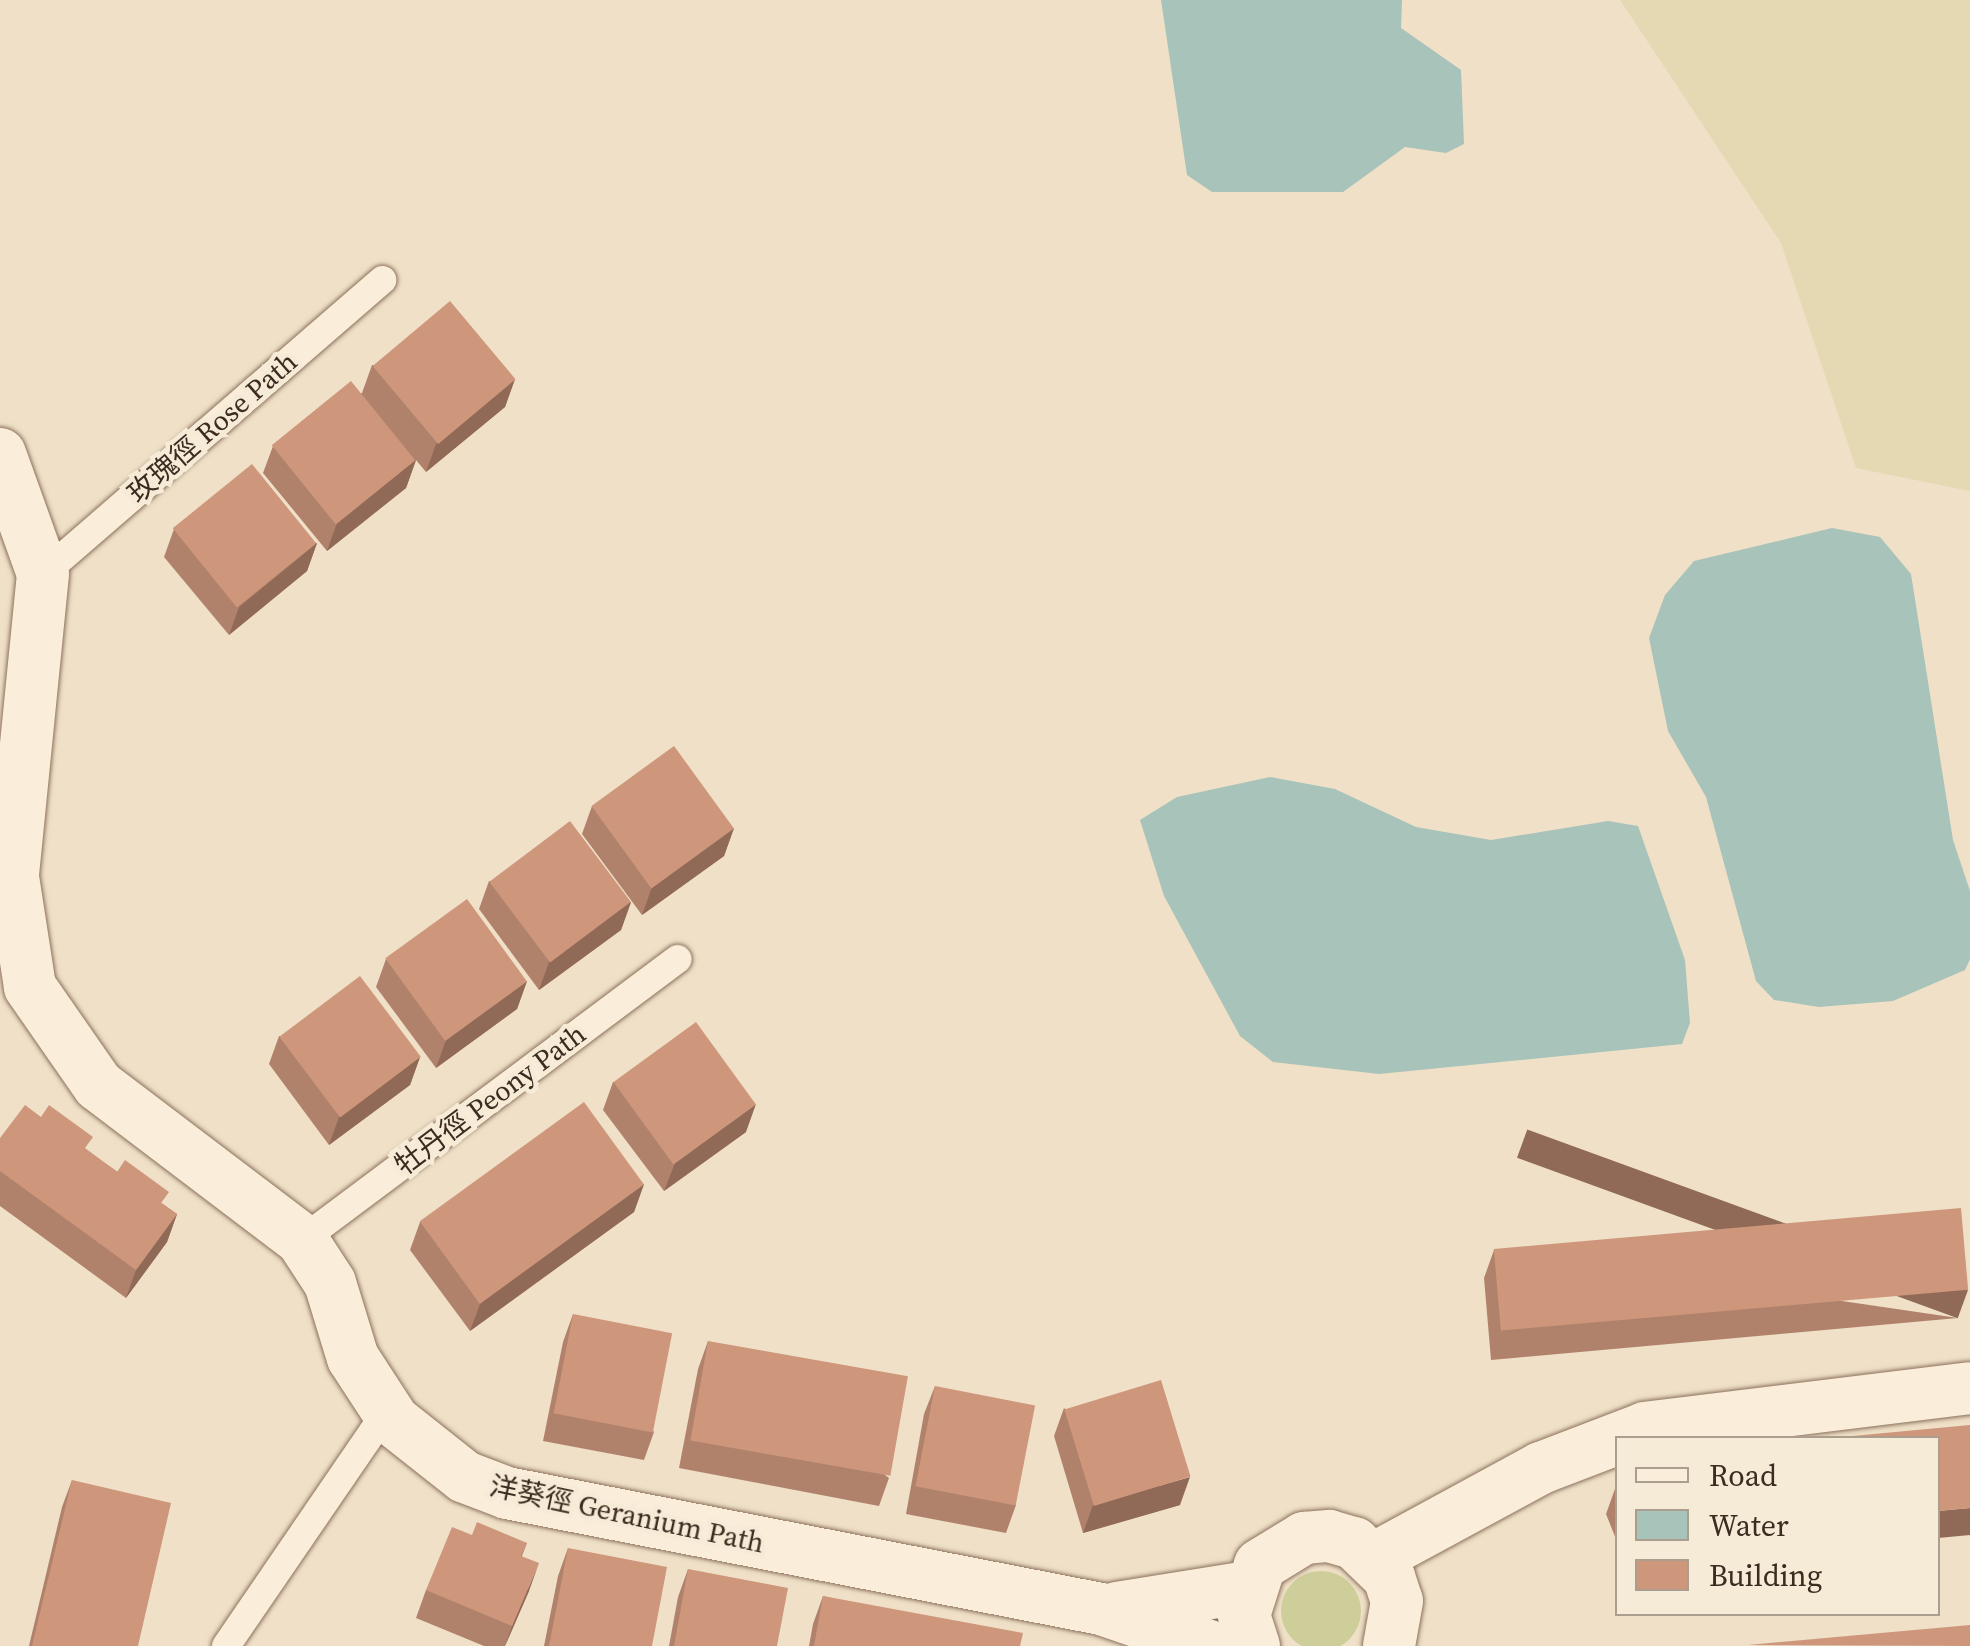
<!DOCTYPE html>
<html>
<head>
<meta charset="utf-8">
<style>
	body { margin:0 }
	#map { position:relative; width:1970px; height:1646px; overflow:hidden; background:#efe0c7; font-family:"Source Serif 4","Noto Sans TC",serif }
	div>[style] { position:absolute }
	.farmland>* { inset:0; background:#e5d9b4 }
	.green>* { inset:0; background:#cdce9a }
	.round { border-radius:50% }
	.water>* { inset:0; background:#a8c3b9 }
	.roads { filter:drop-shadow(0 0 2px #8c715c) drop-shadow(0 0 2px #8c715c) }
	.service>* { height:28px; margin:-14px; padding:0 14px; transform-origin:14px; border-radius:14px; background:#faeedb }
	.minor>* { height:52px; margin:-26px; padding:0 26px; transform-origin:26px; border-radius:26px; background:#faeedb }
	.wall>* { inset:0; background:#b1826b }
	.shaded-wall>* { inset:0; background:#906a57; transform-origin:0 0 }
	.building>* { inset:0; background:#ce977c; transform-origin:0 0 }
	span { translate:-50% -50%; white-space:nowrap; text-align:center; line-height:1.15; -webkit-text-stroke:9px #f6ebd7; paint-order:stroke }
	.street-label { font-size:28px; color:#3c2b20 }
	.legend { position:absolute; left:1615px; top:1436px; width:325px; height:180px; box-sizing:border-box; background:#f6ebd7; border:2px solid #ac9e8e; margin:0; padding:12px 18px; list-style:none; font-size:30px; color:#3c2b20 }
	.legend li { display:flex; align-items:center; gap:20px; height:50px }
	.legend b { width:50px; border:2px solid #ac9e8e }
</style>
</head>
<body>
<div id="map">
	<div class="farmland">
		<i style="clip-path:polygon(1620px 0,1970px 0,1970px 491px,1856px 468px,1781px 243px)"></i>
	</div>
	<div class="green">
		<i class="round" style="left:1281px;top:1571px;width:80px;height:80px"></i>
	</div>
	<div class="water">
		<i style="clip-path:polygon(1161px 0,1402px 0,1401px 28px,1461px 70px,1464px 144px,1446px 153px,1405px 147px,1343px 192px,1212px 192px,1187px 175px)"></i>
		<i style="clip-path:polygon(1832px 528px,1880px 537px,1911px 574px,1953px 840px,1970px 891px,1970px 959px,1965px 970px,1893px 1001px,1819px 1007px,1774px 1000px,1756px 981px,1706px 797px,1668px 731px,1649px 638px,1665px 595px,1694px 561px)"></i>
		<i style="clip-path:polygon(1270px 777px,1335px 789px,1416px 827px,1491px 840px,1608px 821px,1638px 826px,1685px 960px,1690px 1023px,1682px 1044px,1379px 1074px,1273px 1062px,1240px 1036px,1164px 896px,1140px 820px,1177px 797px)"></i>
	</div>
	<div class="roads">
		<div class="service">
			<i style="left:43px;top:574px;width:449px;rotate:-40.9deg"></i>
			<i style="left:302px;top:1240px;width:469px;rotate:-36.8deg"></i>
			<i style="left:226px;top:1646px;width:283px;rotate:-55.6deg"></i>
		</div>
		<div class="minor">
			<i style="left:0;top:454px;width:127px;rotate:70.3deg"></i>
			<i style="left:43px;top:574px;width:304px;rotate:95.7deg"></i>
			<i style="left:13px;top:877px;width:111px;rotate:81.2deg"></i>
			<i style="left:30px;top:987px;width:119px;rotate:55.2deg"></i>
			<i style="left:98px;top:1085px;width:256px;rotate:37.2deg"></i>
			<i style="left:302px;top:1240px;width:51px;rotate:56.9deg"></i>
			<i style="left:330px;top:1283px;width:78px;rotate:73deg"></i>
			<i style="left:353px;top:1358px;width:75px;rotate:56.9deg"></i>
			<i style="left:394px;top:1421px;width:90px;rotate:38.3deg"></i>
			<i style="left:465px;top:1477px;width:45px;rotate:20.9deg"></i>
			<i style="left:507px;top:1493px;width:605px;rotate:11.05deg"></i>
			<i style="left:1101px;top:1609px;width:114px;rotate:18.9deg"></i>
			<i style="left:1375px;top:1558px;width:189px;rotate:-28.5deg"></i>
			<i style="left:1541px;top:1468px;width:111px;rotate:-21deg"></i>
			<i style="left:1645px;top:1428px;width:327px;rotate:-7deg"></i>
			<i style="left:1117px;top:1608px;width:133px;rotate:-9.1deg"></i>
			<i style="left:1254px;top:1646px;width:33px;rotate:-108deg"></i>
			<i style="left:1244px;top:1615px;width:52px;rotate:-72.3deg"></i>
			<i style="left:1260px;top:1565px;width:52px;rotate:-31.5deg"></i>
			<i style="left:1304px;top:1538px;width:25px;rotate:-5deg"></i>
			<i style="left:1329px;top:1536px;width:26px;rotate:16deg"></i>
			<i style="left:1354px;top:1543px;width:49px;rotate:44.2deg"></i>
			<i style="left:1389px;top:1577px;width:25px;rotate:72deg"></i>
			<i style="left:1397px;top:1601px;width:46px;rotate:100.1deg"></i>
		</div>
	</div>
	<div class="wall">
		<i style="clip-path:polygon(372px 365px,515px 379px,505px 407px,426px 472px,416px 460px,406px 488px,327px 551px,263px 473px,273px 446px,362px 393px)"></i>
		<i style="clip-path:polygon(174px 529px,317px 543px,307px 571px,229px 635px,164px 557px)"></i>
		<i style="clip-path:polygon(592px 806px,734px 828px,724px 856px,642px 915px,582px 834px)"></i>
		<i style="clip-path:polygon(489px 881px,631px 902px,621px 930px,539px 990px,479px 909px)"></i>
		<i style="clip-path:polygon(386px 959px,527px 981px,517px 1009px,436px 1068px,376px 987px)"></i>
		<i style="clip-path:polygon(279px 1036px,420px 1057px,410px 1085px,329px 1145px,269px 1064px)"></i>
		<i style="clip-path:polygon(613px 1082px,746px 1132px,664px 1191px,603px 1110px)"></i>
		<i style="clip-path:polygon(0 1138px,88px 1151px,177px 1214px,167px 1242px,126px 1298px,0 1206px)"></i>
		<i style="clip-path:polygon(644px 1184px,634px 1212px,470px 1331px,410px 1250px,420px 1222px)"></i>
		<i style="clip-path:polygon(1494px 1250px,1958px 1318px,1491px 1360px,1484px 1278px)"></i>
		<i style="clip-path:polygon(573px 1314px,654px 1432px,644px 1460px,543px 1441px,563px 1342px)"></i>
		<i style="clip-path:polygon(708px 1341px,889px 1478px,879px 1506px,679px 1468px,698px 1369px)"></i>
		<i style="clip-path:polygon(935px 1386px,1016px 1505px,1006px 1533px,906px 1514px,924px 1414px)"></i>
		<i style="clip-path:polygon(1064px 1408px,1180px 1505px,1083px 1533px,1054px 1436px)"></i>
		<i style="clip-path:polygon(72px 1480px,138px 1646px,29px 1646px,62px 1507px)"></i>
		<i style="clip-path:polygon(1616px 1486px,1618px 1486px,1618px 1544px,1606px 1514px)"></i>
		<i style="clip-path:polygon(472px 1535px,527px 1543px,522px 1556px,529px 1591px,505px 1646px,484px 1646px,416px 1618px,426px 1590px)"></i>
		<i style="clip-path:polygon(568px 1548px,652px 1646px,544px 1646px,558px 1576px)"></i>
		<i style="clip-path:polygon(688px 1569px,777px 1646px,669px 1646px,678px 1597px)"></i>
		<i style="clip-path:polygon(823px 1596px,1020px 1646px,809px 1646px,813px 1624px)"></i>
	</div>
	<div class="shaded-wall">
		<i style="clip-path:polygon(515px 379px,505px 407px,426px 472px,436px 444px)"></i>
		<i style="clip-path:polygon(416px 460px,406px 488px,327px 551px,337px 523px)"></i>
		<i style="clip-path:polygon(317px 543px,307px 571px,229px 635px,239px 607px)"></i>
		<i style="clip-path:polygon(734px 828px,724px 856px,642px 915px,652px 887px)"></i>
		<i style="clip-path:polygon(631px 902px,621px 930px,539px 990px,549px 962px)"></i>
		<i style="clip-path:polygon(527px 981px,517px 1009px,436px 1068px,446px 1040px)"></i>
		<i style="clip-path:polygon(420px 1057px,410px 1085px,329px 1145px,339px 1117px)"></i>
		<i style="clip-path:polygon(756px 1104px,746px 1132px,664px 1191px,675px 1163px)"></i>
		<i style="clip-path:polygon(644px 1184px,634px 1212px,470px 1331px,480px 1304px)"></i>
		<i style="clip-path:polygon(177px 1214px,167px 1242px,126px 1298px,136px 1270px)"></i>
		<i style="left:1968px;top:1290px;width:30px;height:469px;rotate:110deg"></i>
		<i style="clip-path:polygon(1190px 1477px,1180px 1505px,1083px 1533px,1093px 1505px)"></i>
		<i style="clip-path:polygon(1970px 1508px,1970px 1535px,1938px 1538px,1938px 1511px)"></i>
		<i style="clip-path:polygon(539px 1563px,529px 1591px,505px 1646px,512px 1626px)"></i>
	</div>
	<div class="building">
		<i style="left:450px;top:301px;width:102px;height:101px;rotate:50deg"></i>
		<i style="left:351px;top:381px;width:102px;height:102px;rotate:51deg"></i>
		<i style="left:252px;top:464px;width:102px;height:102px;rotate:51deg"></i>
		<i style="left:674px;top:746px;width:102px;height:102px;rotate:54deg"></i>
		<i style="left:570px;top:821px;width:101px;height:101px;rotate:53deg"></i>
		<i style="left:467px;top:899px;width:102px;height:101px;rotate:54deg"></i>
		<i style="left:360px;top:976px;width:101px;height:101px;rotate:53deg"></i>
		<i style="left:696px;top:1022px;width:102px;height:102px;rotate:54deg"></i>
		<i style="left:584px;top:1102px;width:102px;height:203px;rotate:54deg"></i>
		<i style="clip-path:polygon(25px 1105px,41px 1117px,49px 1105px,93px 1137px,85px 1148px,117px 1172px,125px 1160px,169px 1192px,161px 1203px,177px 1214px,136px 1270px,0 1171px,0 1138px)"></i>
		<i style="left:1961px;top:1208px;width:82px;height:469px;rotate:85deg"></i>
		<i style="left:573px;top:1314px;width:101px;height:101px;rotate:11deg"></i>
		<i style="left:708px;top:1341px;width:203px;height:101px;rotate:10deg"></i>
		<i style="left:1161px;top:1380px;width:101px;height:101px;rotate:73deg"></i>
		<i style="left:935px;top:1386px;width:102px;height:102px;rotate:11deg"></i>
		<i style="clip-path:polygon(1970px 1425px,1970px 1508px,1938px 1511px,1938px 1438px,1831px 1438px)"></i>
		<i style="clip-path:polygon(72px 1480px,171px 1503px,138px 1646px,32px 1646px)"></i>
		<i style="clip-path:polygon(477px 1522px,527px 1543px,521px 1556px,539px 1563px,512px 1626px,426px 1590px,452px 1527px,472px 1535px)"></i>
		<i style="clip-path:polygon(568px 1548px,667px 1567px,652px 1646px,549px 1646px)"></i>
		<i style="clip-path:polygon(688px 1569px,788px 1588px,777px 1646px,674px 1646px)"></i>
		<i style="clip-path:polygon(823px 1596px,1023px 1633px,1020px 1646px,814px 1646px)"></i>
		<i style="clip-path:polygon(1970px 1625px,1970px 1646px,1748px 1645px)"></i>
	</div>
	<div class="street-label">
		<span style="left:212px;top:427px;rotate:-41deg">玫瑰徑 Rose Path</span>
		<span style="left:490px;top:1099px;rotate:-37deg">牡丹徑 Peony Path</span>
		<span style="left:627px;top:1514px;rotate:12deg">洋葵徑 Geranium Path</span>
	</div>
	<ul class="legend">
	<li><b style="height:12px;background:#faeedb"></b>Road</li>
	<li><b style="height:28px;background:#a8c3b9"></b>Water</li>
	<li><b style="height:28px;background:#ce977c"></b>Building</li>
	</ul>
</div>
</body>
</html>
